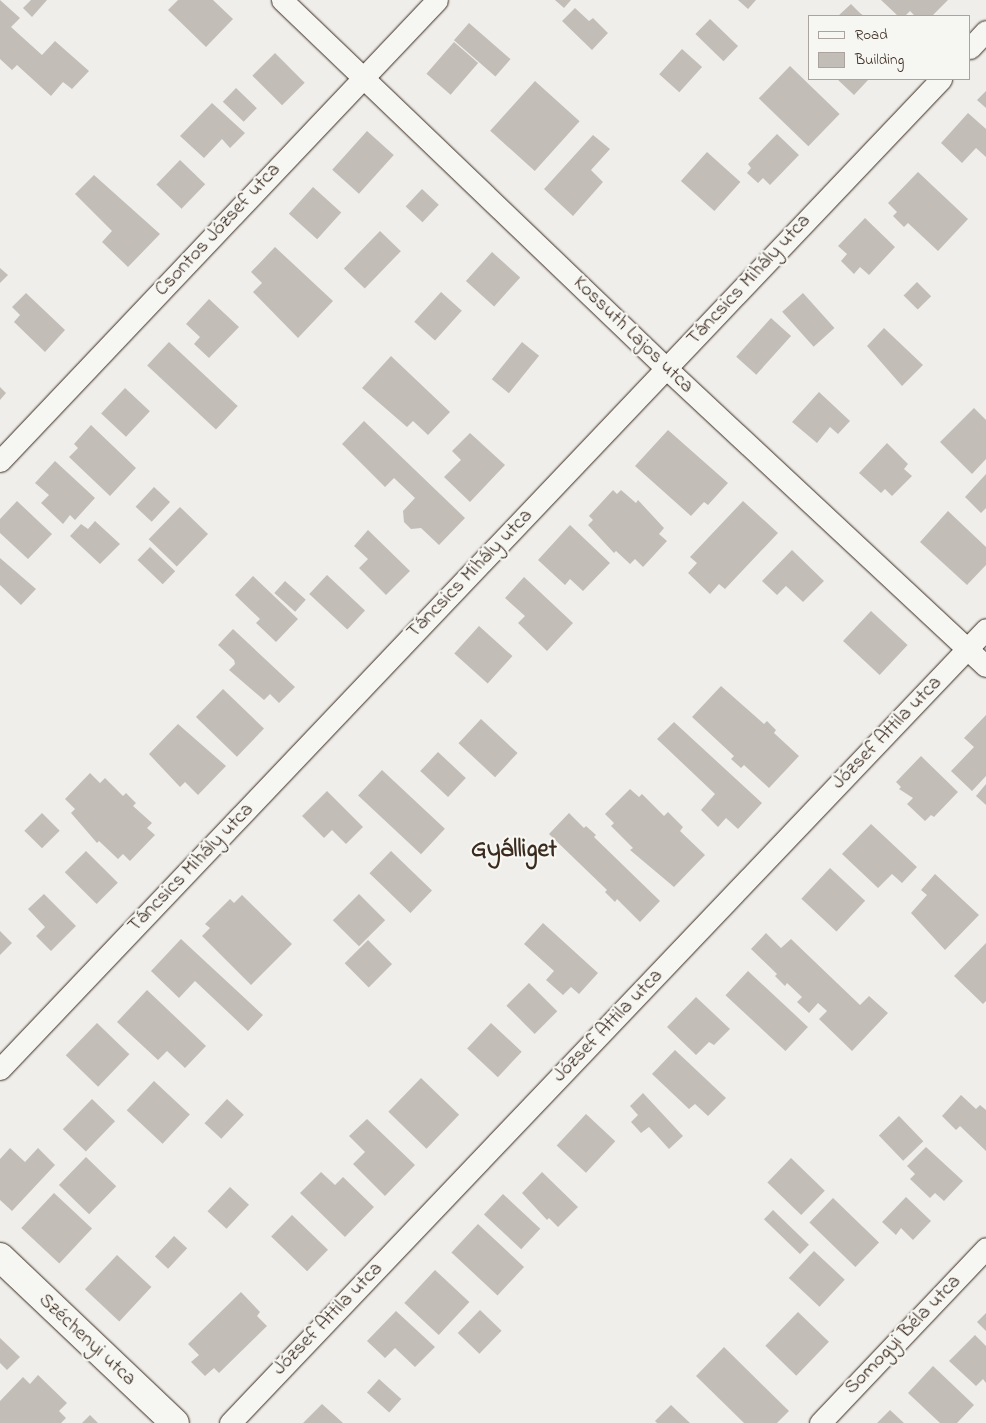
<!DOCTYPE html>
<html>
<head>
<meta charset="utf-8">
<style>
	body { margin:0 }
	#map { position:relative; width:986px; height:1423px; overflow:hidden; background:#efeeea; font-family:"Indie Flower",sans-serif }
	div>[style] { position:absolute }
	.building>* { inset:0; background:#c2bdb7; transform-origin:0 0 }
	.roads { filter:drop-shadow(0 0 1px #3b2a1e) drop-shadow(0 0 1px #3b2a1e) }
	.street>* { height:21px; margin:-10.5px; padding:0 10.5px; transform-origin:10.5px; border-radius:10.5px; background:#f6f6f2 }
	.secondary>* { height:28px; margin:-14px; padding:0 14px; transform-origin:14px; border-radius:14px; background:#f6f6f2 }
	span { translate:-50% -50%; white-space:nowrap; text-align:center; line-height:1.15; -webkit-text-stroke:4.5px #f6f6f2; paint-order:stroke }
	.street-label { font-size:20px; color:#3b2a1e }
	.district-label { font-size:25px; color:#3b2a1e; font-weight:700 }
	.legend { position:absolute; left:808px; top:15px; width:162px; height:65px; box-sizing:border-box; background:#f6f6f2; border:1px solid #aba49d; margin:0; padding:6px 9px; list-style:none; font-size:15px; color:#3b2a1e }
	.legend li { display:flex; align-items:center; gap:10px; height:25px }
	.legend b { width:25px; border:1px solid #aba49d }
</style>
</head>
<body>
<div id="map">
	<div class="building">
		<i style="clip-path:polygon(0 0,20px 18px,11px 27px,42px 55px,55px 41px,89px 71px,72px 89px,63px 82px,51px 96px,17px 65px,12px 70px,0 59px)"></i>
		<i style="clip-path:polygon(31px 0,47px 0,32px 17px,23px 8px)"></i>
		<i style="clip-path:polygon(178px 0,213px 0,233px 19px,206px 47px,168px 10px)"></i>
		<i style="clip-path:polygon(555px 0,571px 0,564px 8px)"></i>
		<i style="clip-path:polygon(738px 0,756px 0,748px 9px)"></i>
		<i style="clip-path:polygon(881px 0,948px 0,932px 16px,915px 16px,910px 11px,905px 16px,898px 16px)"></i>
		<i style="clip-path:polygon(851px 4px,860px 13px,864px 16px,838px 16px)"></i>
		<i style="clip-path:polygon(575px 8px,589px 21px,593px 18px,608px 33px,592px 50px,562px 21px)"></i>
		<i style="left:710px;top:19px;width:39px;height:21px;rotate:44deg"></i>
		<i style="left:469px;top:23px;width:55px;height:23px;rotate:41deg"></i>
		<i style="left:454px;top:42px;width:32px;height:42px;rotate:41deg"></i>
		<i style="left:682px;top:49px;width:27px;height:34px;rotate:42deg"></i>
		<i style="left:275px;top:53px;width:42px;height:32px;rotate:45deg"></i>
		<i style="left:790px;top:66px;width:69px;height:45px;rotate:44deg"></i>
		<i style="clip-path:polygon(837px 79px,869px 79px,854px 95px)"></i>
		<i style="left:535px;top:81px;width:60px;height:67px;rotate:42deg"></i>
		<i style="left:236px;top:88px;width:29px;height:19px;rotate:44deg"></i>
		<i style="clip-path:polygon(986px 91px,986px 108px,977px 100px)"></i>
		<i style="clip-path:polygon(212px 103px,245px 133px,230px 148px,222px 139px,204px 158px,180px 136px)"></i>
		<i style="clip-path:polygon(968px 113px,986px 129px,986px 157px,976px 148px,962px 163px,941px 143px)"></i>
		<i style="left:367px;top:131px;width:36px;height:52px;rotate:42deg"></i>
		<i style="clip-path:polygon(777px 134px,799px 155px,770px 185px,763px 178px,758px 183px,747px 173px,751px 168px,748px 164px)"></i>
		<i style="clip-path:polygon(593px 135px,610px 149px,591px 170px,603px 182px,573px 216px,544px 189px)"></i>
		<i style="left:707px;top:152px;width:45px;height:39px;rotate:42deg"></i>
		<i style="left:180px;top:160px;width:35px;height:34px;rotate:44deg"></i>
		<i style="clip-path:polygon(918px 172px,968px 219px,938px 251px,908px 223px,904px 227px,893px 216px,897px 212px,888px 203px)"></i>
		<i style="clip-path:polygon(94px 175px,160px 234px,128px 267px,102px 242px,112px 231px,75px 194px)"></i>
		<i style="left:313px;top:187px;width:38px;height:36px;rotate:42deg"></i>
		<i style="left:422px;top:189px;width:23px;height:24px;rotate:43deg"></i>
		<i style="clip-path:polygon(865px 218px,895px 247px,869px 275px,860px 267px,854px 274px,841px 261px,847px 254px,838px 246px)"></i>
		<i style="left:380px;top:231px;width:29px;height:52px;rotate:44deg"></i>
		<i style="clip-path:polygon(275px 247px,333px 301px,298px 338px,253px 292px,262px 283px,251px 272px)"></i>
		<i style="left:492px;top:252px;width:38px;height:39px;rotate:42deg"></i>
		<i style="clip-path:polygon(0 268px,8px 275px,0 283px)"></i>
		<i style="left:917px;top:282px;width:20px;height:19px;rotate:45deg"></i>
		<i style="left:441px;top:292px;width:28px;height:40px;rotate:42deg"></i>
		<i style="clip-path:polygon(26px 293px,65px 330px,45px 352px,14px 322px,20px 315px,12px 307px)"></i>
		<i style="left:803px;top:293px;width:47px;height:28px;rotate:48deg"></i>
		<i style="clip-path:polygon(209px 299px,239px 327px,209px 358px,194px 344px,200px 337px,186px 324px)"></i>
		<i style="left:771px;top:318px;width:27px;height:52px;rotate:42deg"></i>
		<i style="clip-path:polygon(884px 328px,923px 365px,902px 386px,867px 346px)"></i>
		<i style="left:169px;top:342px;width:94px;height:32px;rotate:43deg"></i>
		<i style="left:522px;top:342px;width:22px;height:48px;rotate:39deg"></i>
		<i style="clip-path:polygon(391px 356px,450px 412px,428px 435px,413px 421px,407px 427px,362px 388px)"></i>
		<i style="clip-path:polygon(0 387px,6px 393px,0 400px)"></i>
		<i style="left:125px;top:388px;width:34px;height:35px;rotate:43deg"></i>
		<i style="clip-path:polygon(819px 392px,850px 421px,838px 434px,830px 427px,817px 443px,792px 422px)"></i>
		<i style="clip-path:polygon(974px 408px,986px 420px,986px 459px,972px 474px,940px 442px)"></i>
		<i style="clip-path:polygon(364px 421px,465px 518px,439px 545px,421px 528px,411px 529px,404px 522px,403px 511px,415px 498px,394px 478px,385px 487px,342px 444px)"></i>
		<i style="clip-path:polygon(91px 425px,136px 468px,110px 496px,69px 457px,78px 448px,74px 444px)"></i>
		<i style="clip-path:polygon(668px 430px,728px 483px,708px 505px,704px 502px,691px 516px,635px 466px)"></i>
		<i style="clip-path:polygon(470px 433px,505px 465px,470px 502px,444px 477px,461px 460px,452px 451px)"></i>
		<i style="clip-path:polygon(887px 443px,908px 464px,904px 469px,912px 476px,892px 496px,885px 489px,881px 493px,859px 473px)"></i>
		<i style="clip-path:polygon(55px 461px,95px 498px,75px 520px,70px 515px,63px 524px,41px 503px,49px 495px,35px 483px)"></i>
		<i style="clip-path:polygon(986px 474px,986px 508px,981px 513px,965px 497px)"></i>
		<i style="left:154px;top:487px;width:22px;height:27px;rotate:43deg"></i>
		<i style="clip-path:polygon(613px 490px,617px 494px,621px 490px,636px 503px,638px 500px,664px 528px,659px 534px,667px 541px,643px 567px,635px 559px,630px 564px,616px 551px,614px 553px,588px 525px,593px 520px,589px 516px)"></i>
		<i style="clip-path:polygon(17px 501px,52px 534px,28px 559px,0 533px,0 519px)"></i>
		<i style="clip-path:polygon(743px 501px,778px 533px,725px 589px,719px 584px,710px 594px,688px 573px,697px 563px,690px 557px)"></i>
		<i style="left:180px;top:507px;width:39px;height:45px;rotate:44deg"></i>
		<i style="clip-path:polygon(948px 511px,986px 547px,986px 565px,967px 585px,920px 542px)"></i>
		<i style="clip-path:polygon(95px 521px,120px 544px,100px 564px,70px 536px,81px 524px,88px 529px)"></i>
		<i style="clip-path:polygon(570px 525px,610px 563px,583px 591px,570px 579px,565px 585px,538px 560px)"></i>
		<i style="clip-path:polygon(368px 530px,410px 571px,386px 595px,359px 568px,368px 559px,354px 546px)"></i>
		<i style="left:150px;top:547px;width:35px;height:18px;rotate:44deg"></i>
		<i style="clip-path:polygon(792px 550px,824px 581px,803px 602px,786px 586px,777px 595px,762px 581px)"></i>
		<i style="clip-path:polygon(0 558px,36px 589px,21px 605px,0 585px)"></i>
		<i style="left:327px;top:575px;width:52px;height:26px;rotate:43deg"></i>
		<i style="clip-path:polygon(253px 576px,298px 619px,276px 642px,256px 623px,260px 619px,235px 595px)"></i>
		<i style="clip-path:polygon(524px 577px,573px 623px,547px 651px,518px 623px,525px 616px,505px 598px)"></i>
		<i style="left:285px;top:581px;width:28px;height:16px;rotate:42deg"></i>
		<i style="left:871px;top:611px;width:50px;height:41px;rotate:43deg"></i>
		<i style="left:479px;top:626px;width:45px;height:37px;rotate:42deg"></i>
		<i style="clip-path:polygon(233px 629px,295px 687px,279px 703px,270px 694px,264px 700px,229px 670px,235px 664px,234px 660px,218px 645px)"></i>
		<i style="clip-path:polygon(721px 686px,764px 724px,767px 721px,776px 730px,774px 733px,799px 756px,769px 788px,744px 765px,741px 768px,731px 759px,734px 756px,692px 717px)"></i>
		<i style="left:223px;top:689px;width:57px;height:39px;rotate:44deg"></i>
		<i style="clip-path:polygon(986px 715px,986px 776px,972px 791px,951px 771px,974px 747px,964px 738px)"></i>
		<i style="left:481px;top:719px;width:50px;height:33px;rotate:43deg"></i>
		<i style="clip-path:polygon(674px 722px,762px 803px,738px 829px,726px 818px,718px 827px,701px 810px,715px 794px,657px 739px)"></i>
		<i style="clip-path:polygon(178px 724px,226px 766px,198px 795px,185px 782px,180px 787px,149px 754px)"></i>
		<i style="left:438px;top:752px;width:38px;height:26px;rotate:43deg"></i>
		<i style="clip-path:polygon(921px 756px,958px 792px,934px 817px,931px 815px,925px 821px,907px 804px,913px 798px,899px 789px,901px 787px,896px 782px)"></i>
		<i style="left:382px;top:770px;width:86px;height:35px;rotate:43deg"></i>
		<i style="clip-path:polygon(90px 773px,100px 783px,105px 778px,123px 796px,126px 793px,136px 803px,133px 806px,152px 823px,147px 828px,155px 835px,130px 861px,123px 854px,118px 859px,99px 841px,97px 843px,71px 813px,75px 809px,65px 799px)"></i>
		<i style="clip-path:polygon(986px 784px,986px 805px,976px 796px)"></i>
		<i style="clip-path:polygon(630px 789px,639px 797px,642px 794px,664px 816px,668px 812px,683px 827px,680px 831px,705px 855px,674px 887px,630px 850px,633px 848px,611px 826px,614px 823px,605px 814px)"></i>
		<i style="clip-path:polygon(327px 791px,363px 827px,346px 844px,332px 830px,324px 838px,302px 816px)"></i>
		<i style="left:42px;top:813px;width:25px;height:25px;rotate:45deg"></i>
		<i style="clip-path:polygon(569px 813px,584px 828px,586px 826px,596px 835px,594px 837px,660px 901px,640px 922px,617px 899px,615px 902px,605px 892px,607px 890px,549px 834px)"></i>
		<i style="clip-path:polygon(871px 824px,917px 867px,902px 883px,892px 874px,878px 888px,842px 854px)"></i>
		<i style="left:86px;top:851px;width:45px;height:30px;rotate:45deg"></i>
		<i style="left:391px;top:851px;width:57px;height:31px;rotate:44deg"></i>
		<i style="left:830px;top:868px;width:48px;height:42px;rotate:43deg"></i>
		<i style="clip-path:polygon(935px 874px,979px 915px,945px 950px,911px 913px,927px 895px,921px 890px)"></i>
		<i style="clip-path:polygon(44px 894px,76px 926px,51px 951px,36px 936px,45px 927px,28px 909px)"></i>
		<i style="left:359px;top:894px;width:37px;height:37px;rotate:45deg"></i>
		<i style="clip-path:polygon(242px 895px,292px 944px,251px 985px,202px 936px,210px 928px,205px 924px,230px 899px,234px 903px)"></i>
		<i style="clip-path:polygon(543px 923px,598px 973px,579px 994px,571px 987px,563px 995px,546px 980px,554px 971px,524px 944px)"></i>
		<i style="clip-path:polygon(0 931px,12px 943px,0 955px)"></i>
		<i style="clip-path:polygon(766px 933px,781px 948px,791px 939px,860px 1005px,869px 996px,888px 1013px,852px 1051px,819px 1019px,827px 1011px,818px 1003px,809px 1013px,797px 1002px,802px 997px,787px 983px,785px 986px,775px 976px,777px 974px,751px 949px)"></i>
		<i style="clip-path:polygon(181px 939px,263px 1015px,248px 1031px,195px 981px,179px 998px,151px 971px)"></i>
		<i style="left:368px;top:940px;width:34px;height:33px;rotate:45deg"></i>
		<i style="clip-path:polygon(986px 943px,986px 1001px,983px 1004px,954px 976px)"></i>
		<i style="left:748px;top:971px;width:82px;height:33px;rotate:43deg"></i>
		<i style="left:529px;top:983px;width:40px;height:32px;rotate:45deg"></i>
		<i style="clip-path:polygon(147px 990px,206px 1046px,185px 1068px,167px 1051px,158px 1060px,117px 1022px)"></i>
		<i style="clip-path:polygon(696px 997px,730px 1029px,714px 1045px,709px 1042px,696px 1055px,667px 1027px)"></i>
		<i style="left:97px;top:1023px;width:45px;height:45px;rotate:44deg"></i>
		<i style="left:491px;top:1023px;width:42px;height:35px;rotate:43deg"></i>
		<i style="clip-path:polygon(675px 1050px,726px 1098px,708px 1116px,695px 1104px,689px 1109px,652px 1074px)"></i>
		<i style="left:421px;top:1078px;width:53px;height:47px;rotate:44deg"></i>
		<i style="left:154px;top:1081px;width:49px;height:40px;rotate:43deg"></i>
		<i style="clip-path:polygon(643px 1093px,683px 1136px,669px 1149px,649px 1127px,641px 1133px,631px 1122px,638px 1115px,630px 1106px)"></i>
		<i style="clip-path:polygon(961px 1095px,976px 1109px,980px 1105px,986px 1110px,986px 1151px,960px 1126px,956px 1130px,942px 1116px)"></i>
		<i style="left:92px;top:1099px;width:32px;height:42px;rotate:44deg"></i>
		<i style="left:227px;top:1099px;width:23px;height:33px;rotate:43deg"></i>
		<i style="left:586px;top:1114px;width:40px;height:43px;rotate:43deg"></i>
		<i style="left:899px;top:1116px;width:35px;height:28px;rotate:46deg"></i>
		<i style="clip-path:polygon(367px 1119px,415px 1165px,385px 1196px,353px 1164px,365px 1152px,349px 1136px)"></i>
		<i style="clip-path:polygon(926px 1147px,963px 1181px,944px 1201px,935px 1193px,930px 1198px,910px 1179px,915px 1174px,907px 1166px)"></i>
		<i style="clip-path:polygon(10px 1148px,25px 1162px,38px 1148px,55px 1165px,12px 1211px,0 1200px,0 1159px)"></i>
		<i style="left:86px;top:1157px;width:42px;height:39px;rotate:44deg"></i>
		<i style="left:791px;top:1158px;width:47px;height:34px;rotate:44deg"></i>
		<i style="clip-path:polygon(321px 1172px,335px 1185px,343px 1177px,374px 1207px,345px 1237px,300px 1193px)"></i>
		<i style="clip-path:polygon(542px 1172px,578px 1207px,558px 1227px,549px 1218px,547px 1220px,522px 1193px)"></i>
		<i style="left:230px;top:1187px;width:26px;height:33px;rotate:43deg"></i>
		<i style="left:54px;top:1193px;width:52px;height:48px;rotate:43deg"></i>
		<i style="left:503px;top:1194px;width:51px;height:28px;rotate:43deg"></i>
		<i style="clip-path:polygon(906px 1197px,931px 1221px,913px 1240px,901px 1228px,896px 1235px,882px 1222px)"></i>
		<i style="left:833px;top:1198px;width:64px;height:34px;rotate:44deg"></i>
		<i style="left:773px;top:1210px;width:50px;height:13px;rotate:44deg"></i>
		<i style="left:292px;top:1215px;width:50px;height:30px;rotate:44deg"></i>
		<i style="left:478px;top:1224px;width:63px;height:39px;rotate:43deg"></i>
		<i style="left:174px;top:1236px;width:18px;height:28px;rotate:43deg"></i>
		<i style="left:814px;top:1251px;width:42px;height:37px;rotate:43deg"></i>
		<i style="left:117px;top:1255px;width:47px;height:47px;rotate:43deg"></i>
		<i style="left:435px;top:1270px;width:47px;height:45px;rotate:43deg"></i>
		<i style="clip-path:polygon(241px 1292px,260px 1312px,257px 1316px,267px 1326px,219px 1373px,214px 1368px,205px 1376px,191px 1362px,199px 1355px,188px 1344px)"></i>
		<i style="left:480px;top:1310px;width:30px;height:32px;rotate:44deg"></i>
		<i style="clip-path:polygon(396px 1311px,435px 1347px,415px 1367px,395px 1348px,385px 1358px,367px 1341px)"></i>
		<i style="left:798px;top:1312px;width:43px;height:47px;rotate:44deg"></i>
		<i style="clip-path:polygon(986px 1313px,986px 1331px,977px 1322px)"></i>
		<i style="clip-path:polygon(975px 1335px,986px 1346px,986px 1383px,983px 1379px,976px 1386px,949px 1361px)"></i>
		<i style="clip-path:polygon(0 1338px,20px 1357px,7px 1370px,0 1363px)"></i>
		<i style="clip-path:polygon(724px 1347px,789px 1411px,777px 1423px,744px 1423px,696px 1376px)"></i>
		<i style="clip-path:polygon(933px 1366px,974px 1405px,957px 1423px,940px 1423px,908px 1393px)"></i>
		<i style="clip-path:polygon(38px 1375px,67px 1403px,59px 1411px,66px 1418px,61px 1423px,0 1423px,0 1401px,23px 1377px,30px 1384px)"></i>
		<i style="left:379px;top:1379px;width:30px;height:18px;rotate:42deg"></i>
		<i style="clip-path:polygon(322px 1404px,343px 1423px,303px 1423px)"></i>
		<i style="clip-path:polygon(671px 1405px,690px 1423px,657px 1423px,655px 1421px)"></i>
		<i style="clip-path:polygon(890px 1410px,904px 1423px,877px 1423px)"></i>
		<i style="clip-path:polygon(90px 1415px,98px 1423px,82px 1423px)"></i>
	</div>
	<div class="roads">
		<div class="street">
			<i style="left:282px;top:0;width:532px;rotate:43.78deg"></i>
			<i style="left:666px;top:368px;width:437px;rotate:43deg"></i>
			<i style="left:970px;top:48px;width:23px;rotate:-47deg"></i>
			<i style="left:0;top:461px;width:635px;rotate:-46.53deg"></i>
			<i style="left:0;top:1069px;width:1366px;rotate:-46.45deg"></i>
			<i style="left:230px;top:1423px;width:1096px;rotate:-46.4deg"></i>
			<i style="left:820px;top:1423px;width:241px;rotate:-46.5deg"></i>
		</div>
		<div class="secondary">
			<i style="left:0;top:1257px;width:241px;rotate:43.5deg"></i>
		</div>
	</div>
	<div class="street-label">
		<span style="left:218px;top:230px;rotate:-47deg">Csontos József utca</span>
		<span style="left:749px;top:280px;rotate:-47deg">Táncsics Mihály utca</span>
		<span style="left:633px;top:335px;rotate:44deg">Kossuth Lajos utca</span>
		<span style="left:470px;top:574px;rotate:-46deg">Táncsics Mihály utca</span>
		<span style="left:887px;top:733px;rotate:-46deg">József Attila utca</span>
		<span style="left:191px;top:868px;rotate:-46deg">Táncsics Mihály utca</span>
		<span style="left:608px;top:1026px;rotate:-46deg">József Attila utca</span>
		<span style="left:328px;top:1319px;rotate:-46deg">József Attila utca</span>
		<span style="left:903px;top:1335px;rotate:-46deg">Somogyi Béla utca</span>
		<span style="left:87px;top:1340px;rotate:43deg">Széchenyi utca</span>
	</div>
	<div class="district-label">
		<span style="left:514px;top:850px">Gyálliget</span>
	</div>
	<ul class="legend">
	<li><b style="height:6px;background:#f6f6f2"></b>Road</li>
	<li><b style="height:14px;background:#c2bdb7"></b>Building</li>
	</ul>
</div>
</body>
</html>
